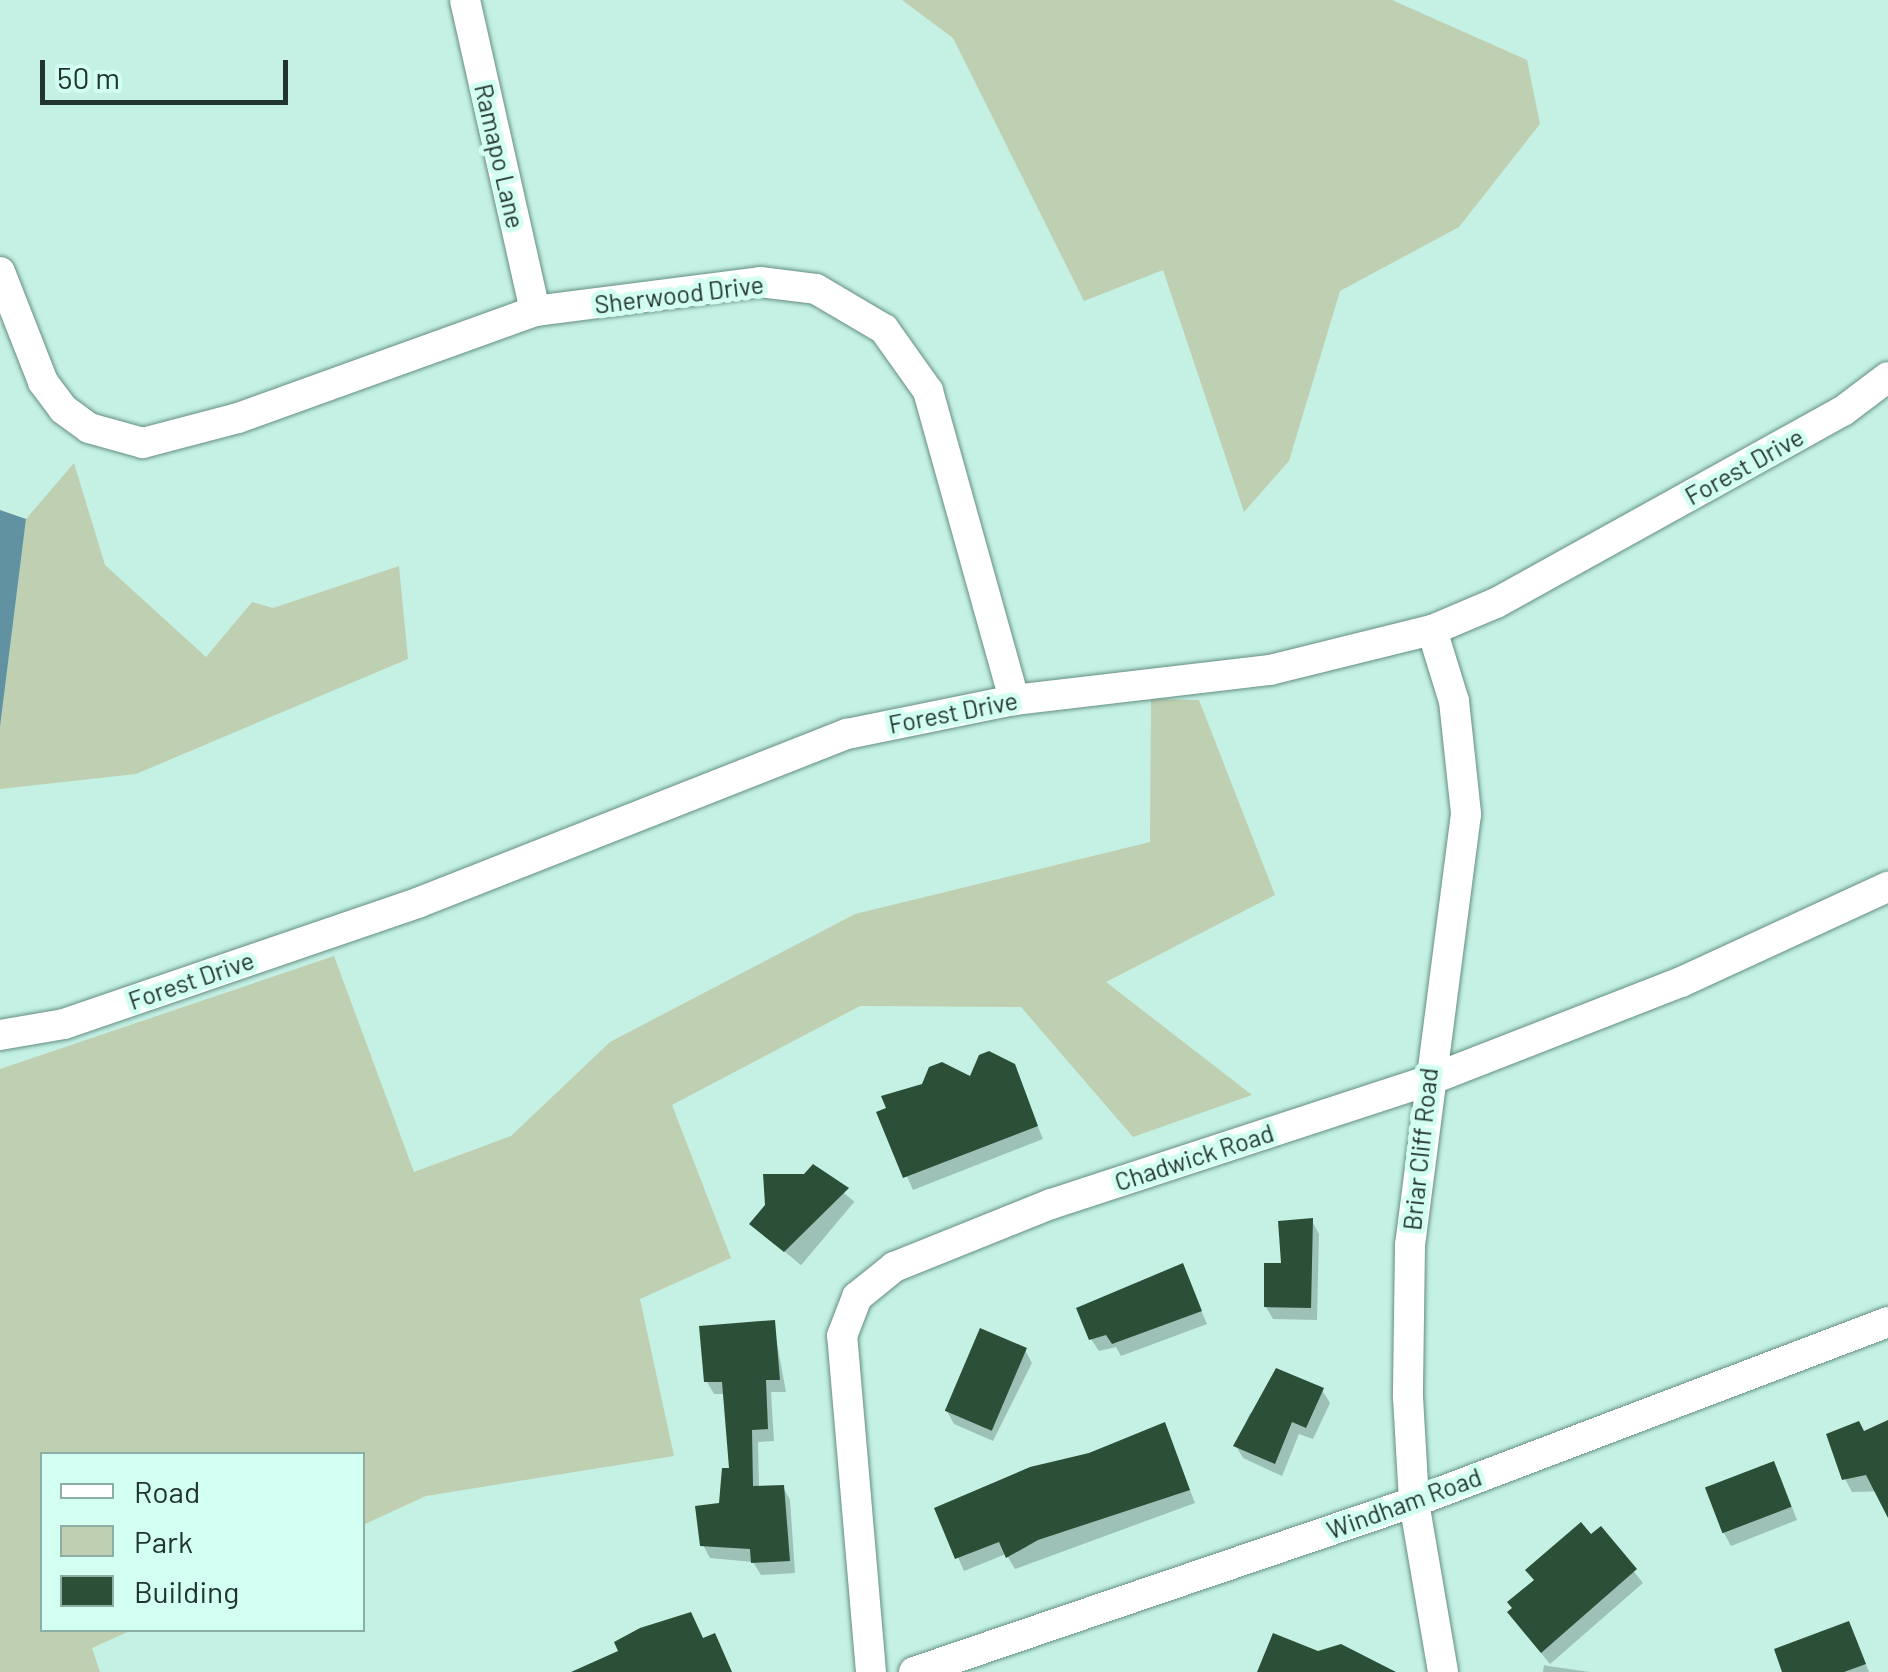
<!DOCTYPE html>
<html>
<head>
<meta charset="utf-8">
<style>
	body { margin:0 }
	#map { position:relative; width:1888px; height:1672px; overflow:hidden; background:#c5f1e5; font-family:Barlow,sans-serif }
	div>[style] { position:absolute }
	.green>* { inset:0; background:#bfcfb1 }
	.water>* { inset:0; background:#6092a2 }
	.shadow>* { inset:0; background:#0003; transform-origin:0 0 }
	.building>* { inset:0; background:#2c4f37; transform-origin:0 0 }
	.roads { filter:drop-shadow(0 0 2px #658e82) drop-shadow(0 0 2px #658e82) }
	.minor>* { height:30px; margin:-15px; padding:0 15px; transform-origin:15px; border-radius:15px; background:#fff }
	span { translate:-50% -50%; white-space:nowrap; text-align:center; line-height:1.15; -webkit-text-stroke:10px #d2fff2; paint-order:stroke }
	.street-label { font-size:25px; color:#22342f }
	.legend { position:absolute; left:40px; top:1452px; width:325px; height:180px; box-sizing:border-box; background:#d2fff2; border:2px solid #8caea4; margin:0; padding:12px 18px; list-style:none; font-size:30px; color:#22342f }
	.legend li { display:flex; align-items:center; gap:20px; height:50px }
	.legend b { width:50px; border:2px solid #8caea4 }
	.scale { position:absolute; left:40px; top:60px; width:248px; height:45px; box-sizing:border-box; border:5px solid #22342f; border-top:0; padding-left:12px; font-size:30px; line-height:35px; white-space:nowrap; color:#22342f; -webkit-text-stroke:8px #d2fff2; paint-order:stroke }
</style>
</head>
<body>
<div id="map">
	<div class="green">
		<i style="clip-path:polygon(902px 0,1392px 0,1527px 60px,1540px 124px,1459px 227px,1340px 291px,1289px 461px,1244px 512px,1163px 270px,1084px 301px,953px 38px)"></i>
		<i style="clip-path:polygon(74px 463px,105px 565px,206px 657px,252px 602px,273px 608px,399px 566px,408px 659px,136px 774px,0 789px,0 727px,26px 519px)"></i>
		<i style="clip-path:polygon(1151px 699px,1199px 700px,1275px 895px,1106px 982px,1252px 1095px,1133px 1137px,1021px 1007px,860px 1006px,672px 1105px,731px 1258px,640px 1299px,674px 1456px,426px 1496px,363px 1525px,362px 1454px,42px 1454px,42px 1630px,132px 1630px,92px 1648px,100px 1672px,0 1672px,0 1069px,334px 956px,414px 1172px,511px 1136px,610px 1042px,855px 914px,1150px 842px)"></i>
	</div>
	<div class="water">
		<i style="clip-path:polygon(0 510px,26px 519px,0 727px)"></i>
	</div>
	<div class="shadow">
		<i style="clip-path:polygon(1013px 1066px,1043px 1139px,913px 1190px,879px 1113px,923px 1086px)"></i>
		<i style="left:813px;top:1167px;width:54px;height:83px;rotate:40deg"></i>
		<i style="clip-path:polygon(1312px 1221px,1319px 1234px,1317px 1320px,1273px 1319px,1266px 1307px)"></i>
		<i style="clip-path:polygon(1182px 1266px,1207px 1324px,1121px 1356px,1116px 1347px,1099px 1351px,1091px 1339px,1144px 1287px,1141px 1281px)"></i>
		<i style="clip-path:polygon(773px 1322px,786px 1392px,771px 1392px,774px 1441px,758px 1442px,759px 1489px,783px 1487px,790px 1500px,795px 1573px,761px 1575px,753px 1562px,710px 1558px,703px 1545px,731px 1470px,725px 1394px,714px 1394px,707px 1382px)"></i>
		<i style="clip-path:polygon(1025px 1350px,1032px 1363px,993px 1441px,954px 1424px,947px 1411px)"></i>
		<i style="clip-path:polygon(1322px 1390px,1330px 1403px,1313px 1439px,1299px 1434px,1282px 1476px,1243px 1458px,1236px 1446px,1250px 1413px,1257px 1418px)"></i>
		<i style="clip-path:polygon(1888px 1423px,1888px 1491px,1852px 1492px,1845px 1479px,1863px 1434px)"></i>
		<i style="clip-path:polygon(1164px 1425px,1195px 1503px,1015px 1569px,1006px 1554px,964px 1571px,937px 1510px)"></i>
		<i style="clip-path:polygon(1780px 1476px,1797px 1520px,1731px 1546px,1724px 1533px)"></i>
		<i style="clip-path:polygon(1600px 1529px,1643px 1583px,1550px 1664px,1518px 1625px,1515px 1609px)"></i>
		<i style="clip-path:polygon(1855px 1636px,1869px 1672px,1785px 1672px)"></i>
		<i style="clip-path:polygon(1544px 1665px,1548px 1666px,1590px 1672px,1543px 1672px)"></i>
	</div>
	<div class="building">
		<i style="clip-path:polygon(989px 1051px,1015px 1064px,1038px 1126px,903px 1178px,876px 1112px,886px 1108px,881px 1096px,922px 1084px,929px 1067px,942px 1062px,970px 1076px,979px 1055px)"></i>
		<i style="clip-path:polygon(813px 1164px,849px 1188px,784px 1252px,749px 1224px,765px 1205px,763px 1174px,804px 1174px)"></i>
		<i style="clip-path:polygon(1313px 1218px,1311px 1308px,1264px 1307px,1264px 1263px,1281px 1263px,1278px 1221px)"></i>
		<i style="clip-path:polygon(1183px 1263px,1202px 1311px,1112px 1344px,1106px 1335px,1089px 1340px,1076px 1308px)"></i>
		<i style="clip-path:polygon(775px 1320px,780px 1380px,766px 1380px,768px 1429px,752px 1430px,753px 1486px,784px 1485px,790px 1561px,751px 1563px,750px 1549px,700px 1546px,695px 1506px,719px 1503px,722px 1468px,729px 1468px,722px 1382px,704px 1382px,699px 1326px)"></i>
		<i style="left:980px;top:1328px;width:51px;height:90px;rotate:23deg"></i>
		<i style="clip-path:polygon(1276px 1368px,1324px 1388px,1306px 1428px,1292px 1422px,1275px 1464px,1233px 1446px)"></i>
		<i style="clip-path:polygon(1888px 1420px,1888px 1518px,1866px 1475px,1842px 1480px,1826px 1434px,1859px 1421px,1864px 1431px)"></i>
		<i style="clip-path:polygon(1165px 1422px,1190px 1490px,1038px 1540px,1006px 1558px,999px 1542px,955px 1559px,934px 1508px,1030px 1467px,1089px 1453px)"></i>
		<i style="left:1774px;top:1461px;width:49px;height:74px;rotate:69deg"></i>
		<i style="clip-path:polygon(1581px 1522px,1591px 1534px,1601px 1526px,1637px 1569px,1541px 1653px,1507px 1612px,1512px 1608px,1507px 1602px,1534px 1580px,1525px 1570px)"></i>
		<i style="clip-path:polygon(691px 1612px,703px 1638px,715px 1633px,732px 1672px,571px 1672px,618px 1651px,614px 1642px,640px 1628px)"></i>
		<i style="clip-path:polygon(1849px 1621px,1866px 1664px,1844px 1672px,1782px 1672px,1774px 1649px)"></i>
		<i style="clip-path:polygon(1273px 1633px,1318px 1651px,1341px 1644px,1396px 1672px,1257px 1672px)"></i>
	</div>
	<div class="roads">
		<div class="minor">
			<i style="left:465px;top:0;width:319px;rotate:77.3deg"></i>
			<i style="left:0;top:272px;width:118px;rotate:68.6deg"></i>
			<i style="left:43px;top:382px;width:34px;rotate:53deg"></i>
			<i style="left:63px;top:409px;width:32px;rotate:36deg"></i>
			<i style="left:89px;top:428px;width:56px;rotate:15.5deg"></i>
			<i style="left:143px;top:443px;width:98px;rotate:-14.7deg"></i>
			<i style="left:238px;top:418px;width:316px;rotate:-19.8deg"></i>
			<i style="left:535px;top:311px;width:227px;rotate:-7.3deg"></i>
			<i style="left:760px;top:282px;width:56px;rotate:7.1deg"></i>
			<i style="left:816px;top:289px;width:79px;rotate:30.5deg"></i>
			<i style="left:884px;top:329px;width:76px;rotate:54.6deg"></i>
			<i style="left:928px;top:391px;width:321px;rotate:74.4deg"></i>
			<i style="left:1432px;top:630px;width:74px;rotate:72.8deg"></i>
			<i style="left:1454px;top:701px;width:114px;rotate:83.9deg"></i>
			<i style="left:1466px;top:814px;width:435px;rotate:97.4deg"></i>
			<i style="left:1410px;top:1245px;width:152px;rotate:90.8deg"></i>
			<i style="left:1408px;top:1397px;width:105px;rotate:86.7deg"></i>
			<i style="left:1414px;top:1502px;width:172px;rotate:80.3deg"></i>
			<i style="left:0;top:1035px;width:65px;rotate:-9.8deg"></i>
			<i style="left:64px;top:1024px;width:376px;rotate:-18.9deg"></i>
			<i style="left:420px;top:902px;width:459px;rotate:-21.5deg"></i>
			<i style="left:847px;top:734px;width:170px;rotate:-11.5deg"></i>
			<i style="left:1014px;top:700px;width:258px;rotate:-6.7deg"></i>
			<i style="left:1270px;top:670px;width:167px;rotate:-13.9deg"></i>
			<i style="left:1432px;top:630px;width:69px;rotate:-22.9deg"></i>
			<i style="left:1496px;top:603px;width:397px;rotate:-29deg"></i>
			<i style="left:1843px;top:411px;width:56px;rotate:-37.1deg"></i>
			<i style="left:871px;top:1672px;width:337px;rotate:-94.9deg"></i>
			<i style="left:842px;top:1336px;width:42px;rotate:-69deg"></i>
			<i style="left:857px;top:1297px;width:48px;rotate:-39deg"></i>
			<i style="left:894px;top:1267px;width:169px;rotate:-21.9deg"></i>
			<i style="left:1051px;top:1204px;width:396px;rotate:-18.1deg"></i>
			<i style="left:1427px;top:1081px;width:273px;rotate:-21.3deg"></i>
			<i style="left:1681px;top:982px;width:228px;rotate:-24.7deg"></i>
			<i style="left:914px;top:1672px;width:528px;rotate:-18.78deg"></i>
			<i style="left:1414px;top:1502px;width:507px;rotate:-20.79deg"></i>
		</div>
	</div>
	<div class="street-label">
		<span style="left:500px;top:156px;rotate:77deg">Ramapo Lane</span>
		<span style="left:679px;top:294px;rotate:-7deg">Sherwood Drive</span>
		<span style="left:1744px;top:466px;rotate:-29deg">Forest Drive</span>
		<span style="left:953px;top:712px;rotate:-11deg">Forest Drive</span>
		<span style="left:191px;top:980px;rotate:-19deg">Forest Drive</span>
		<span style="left:1420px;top:1149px;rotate:-84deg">Briar Cliff Road</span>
		<span style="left:1194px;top:1157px;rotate:-18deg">Chadwick Road</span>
		<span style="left:1404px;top:1503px;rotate:-20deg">Windham Road</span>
	</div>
	<ul class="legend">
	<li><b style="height:12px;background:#fff"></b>Road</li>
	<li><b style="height:28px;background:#bfcfb1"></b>Park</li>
	<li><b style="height:28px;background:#2c4f37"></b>Building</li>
	</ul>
	<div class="scale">50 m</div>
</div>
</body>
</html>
